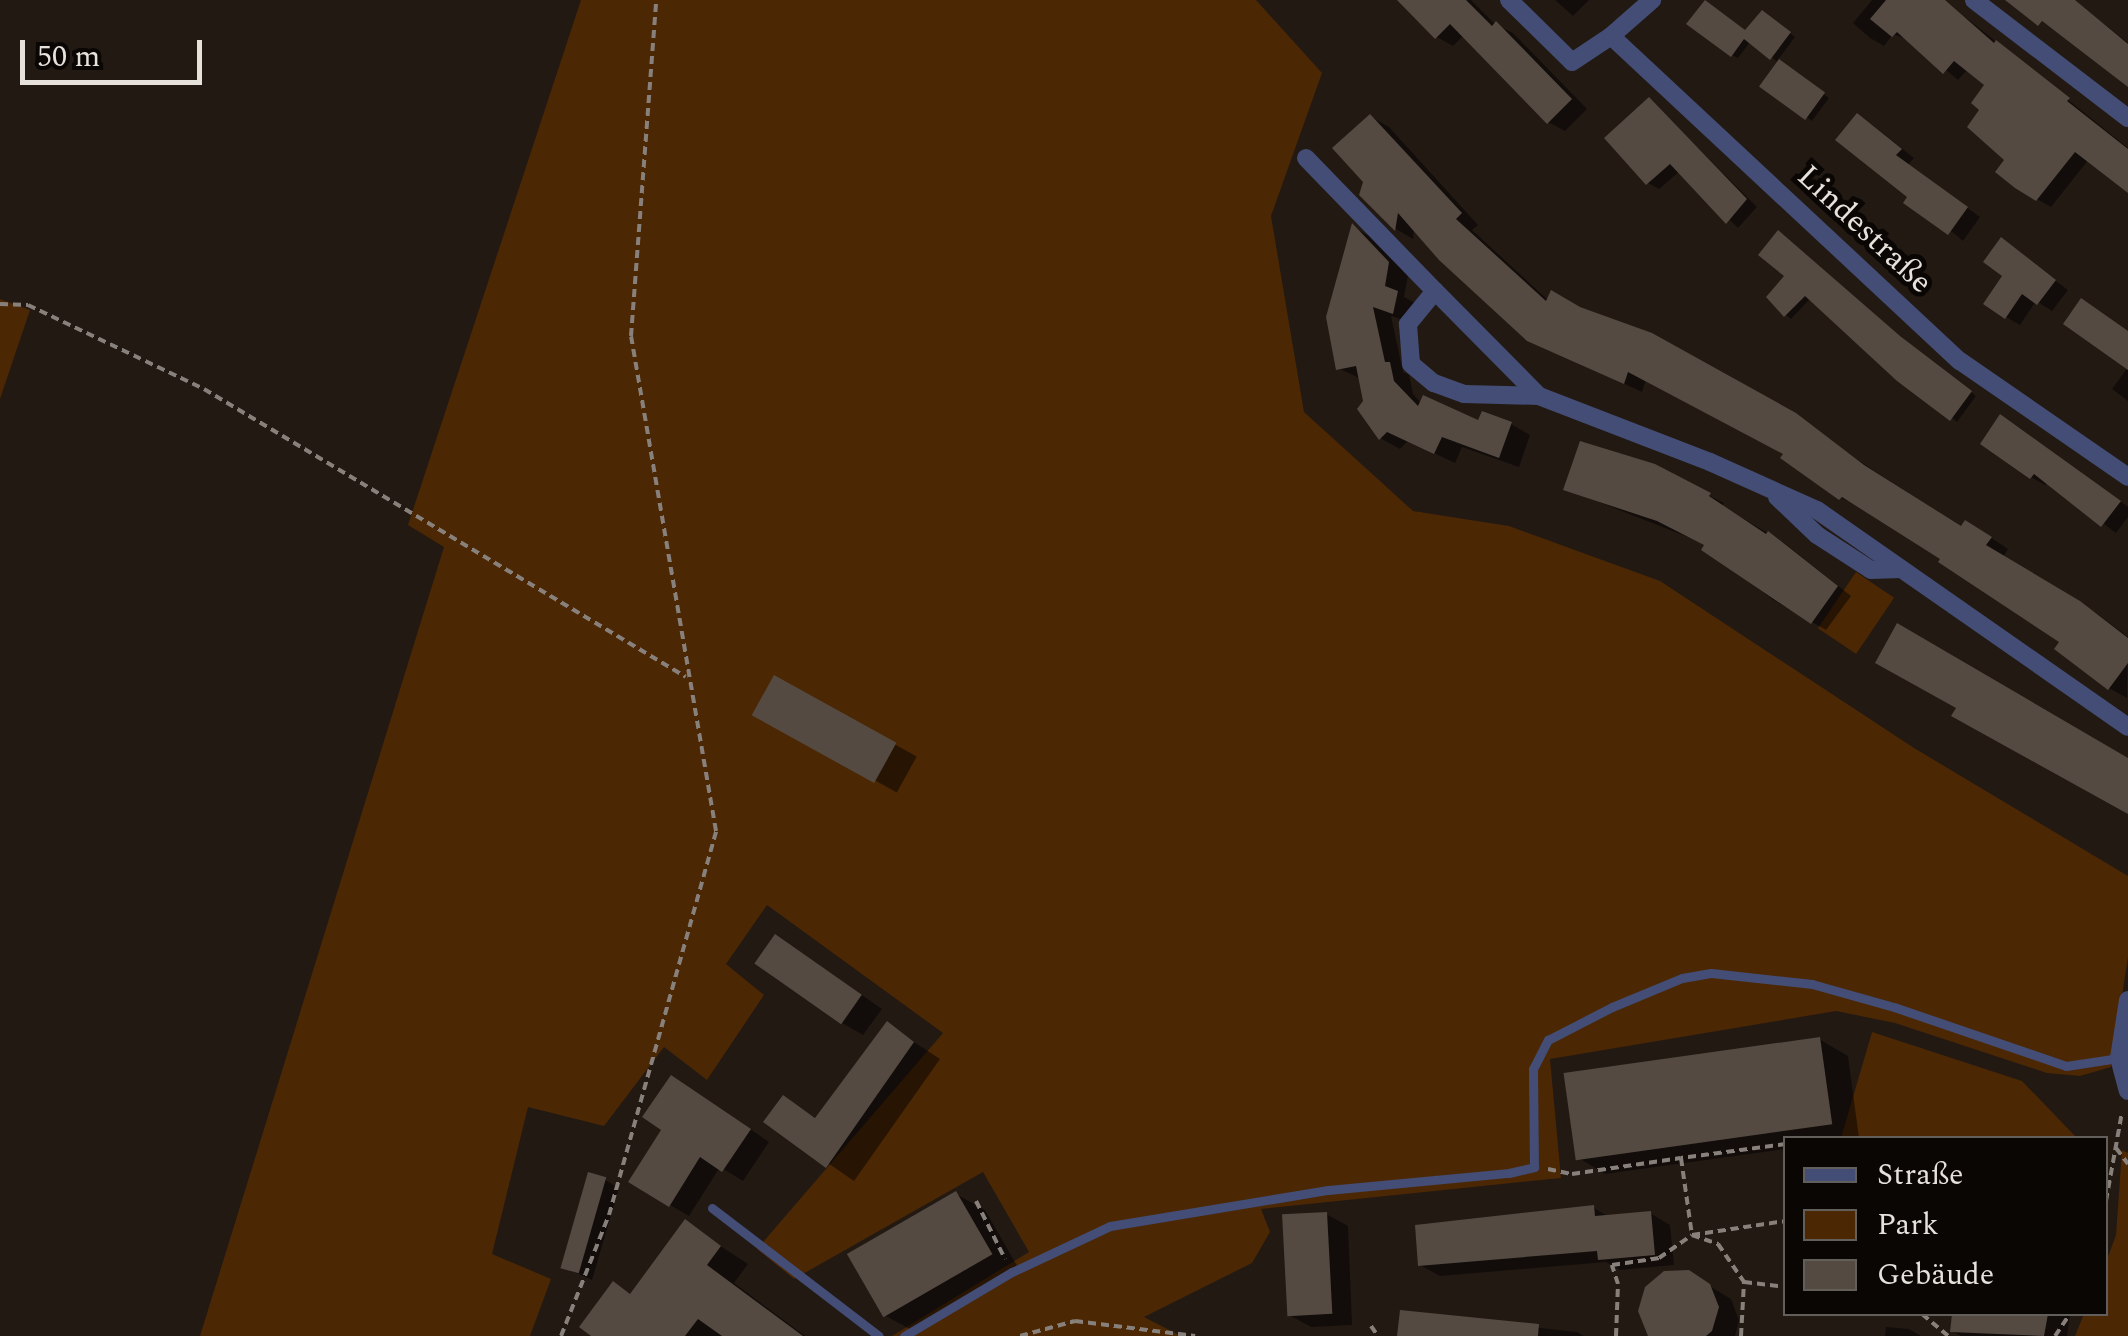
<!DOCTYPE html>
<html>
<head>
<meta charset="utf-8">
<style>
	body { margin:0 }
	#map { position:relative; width:2128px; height:1336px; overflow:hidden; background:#221913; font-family:Spectral,serif }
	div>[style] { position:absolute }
	.green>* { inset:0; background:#4b2704; transform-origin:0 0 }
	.shadow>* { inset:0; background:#0007; transform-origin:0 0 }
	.building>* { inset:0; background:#544a42; transform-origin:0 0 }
	.path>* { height:4px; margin-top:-2px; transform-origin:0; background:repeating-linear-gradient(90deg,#88807b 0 8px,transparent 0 13px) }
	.service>* { height:9px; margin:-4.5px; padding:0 4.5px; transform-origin:4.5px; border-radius:4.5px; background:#434d75 }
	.minor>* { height:18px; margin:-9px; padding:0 9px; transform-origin:9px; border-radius:9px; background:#434d75 }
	span { translate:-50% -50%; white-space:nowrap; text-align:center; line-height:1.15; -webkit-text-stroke:10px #090604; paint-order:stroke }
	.street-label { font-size:32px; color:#e7e1dc }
	.legend { position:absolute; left:1783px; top:1136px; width:325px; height:180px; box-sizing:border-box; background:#090604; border:2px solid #625e5a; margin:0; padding:12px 18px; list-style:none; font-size:30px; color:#e7e1dc }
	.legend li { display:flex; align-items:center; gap:20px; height:50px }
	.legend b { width:50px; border:2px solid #625e5a }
	.scale { position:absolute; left:20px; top:40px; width:182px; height:45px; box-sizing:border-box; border:5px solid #e7e1dc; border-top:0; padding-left:12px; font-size:30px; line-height:35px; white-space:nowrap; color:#e7e1dc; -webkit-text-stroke:8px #090604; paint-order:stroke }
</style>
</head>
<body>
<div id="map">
	<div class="green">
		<i style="clip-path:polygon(581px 0,1256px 0,1322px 73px,1271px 216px,1304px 412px,1413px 511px,1509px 526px,1660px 581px,1914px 748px,2128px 876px,2128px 957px,2111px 1067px,2080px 1076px,2047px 1073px,1895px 1023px,1836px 1011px,1550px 1059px,1561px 1178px,1261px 1209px,1270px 1232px,1252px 1263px,1144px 1317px,1181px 1336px,892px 1336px,1029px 1252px,983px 1172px,794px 1279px,757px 1249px,943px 1033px,767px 905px,726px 964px,764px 995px,707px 1080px,664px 1047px,604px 1126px,528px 1107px,492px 1254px,551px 1279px,530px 1336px,200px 1336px,444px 547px,408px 525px)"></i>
		<i style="clip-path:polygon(0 299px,30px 310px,0 399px)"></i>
		<i style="left:1856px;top:572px;width:46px;height:68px;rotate:34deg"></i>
		<i style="clip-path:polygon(1872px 1032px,2022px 1081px,2077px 1138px,1841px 1138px)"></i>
		<i style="clip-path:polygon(2122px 1150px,2128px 1153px,2128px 1336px,2075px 1336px,2084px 1314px,2106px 1314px,2106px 1262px,2116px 1235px)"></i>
	</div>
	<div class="shadow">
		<i style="clip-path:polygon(1400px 0,1471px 0,1496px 25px,1513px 33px,1587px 109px,1565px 131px,1548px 122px,1464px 35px,1453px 46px,1437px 37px)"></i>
		<i style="clip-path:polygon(1555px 0,1589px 0,1573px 16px)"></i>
		<i style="clip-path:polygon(1872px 0,1940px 0,1969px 20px,2128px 148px,2128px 191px,2089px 159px,2051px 207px,2037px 199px,2008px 160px,1983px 110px,1987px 85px,1968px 69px,1958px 80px,1910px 40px,1893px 34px,1884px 46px,1870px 38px,1853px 23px)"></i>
		<i style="clip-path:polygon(2011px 0,2074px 0,2128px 43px,2128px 82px)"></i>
		<i style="clip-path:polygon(1768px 16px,1795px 37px,1777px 61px,1829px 98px,1812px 121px,1762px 86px,1779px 63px,1751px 41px,1738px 58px,1732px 55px,1746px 32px)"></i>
		<i style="clip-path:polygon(1650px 100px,1757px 207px,1738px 228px,1680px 171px,1659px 189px,1648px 183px)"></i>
		<i style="clip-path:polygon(1371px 117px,1389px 127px,1478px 225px,1472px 230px,1549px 301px,1651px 335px,1726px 374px,1962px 528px,1984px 533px,2008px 549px,2003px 557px,2099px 615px,2128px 637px,2127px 698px,2109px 688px,2063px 642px,1943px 558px,1860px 505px,1840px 498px,1786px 454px,1646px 380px,1642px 392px,1528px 339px,1414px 228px,1413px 239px,1396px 229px,1362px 194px)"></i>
		<i style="clip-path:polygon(1871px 124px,1914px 158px,1908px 165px,1980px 217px,1963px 241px,1911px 197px)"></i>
		<i style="clip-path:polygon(1353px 227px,1371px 237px,1408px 275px,1404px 297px,1417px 304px,1413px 323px,1391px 316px,1403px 372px,1409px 375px,1413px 394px,1422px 404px,1479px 424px,1511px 424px,1530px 435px,1519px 467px,1462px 447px,1455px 463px,1408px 441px,1400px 449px,1380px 438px,1361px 379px,1338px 368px)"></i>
		<i style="clip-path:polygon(2001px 240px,2068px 290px,2052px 311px,2036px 301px,2020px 325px,2006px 317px)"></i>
		<i style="clip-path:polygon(1787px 276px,1906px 343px,1976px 396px,1957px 422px,1811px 298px,1791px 319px,1786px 315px)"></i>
		<i style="clip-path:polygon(2128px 333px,2128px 401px,2112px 389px,2128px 367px)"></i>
		<i style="clip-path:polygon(2015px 425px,2128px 507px,2128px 517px,2116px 533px,2047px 482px,2045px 485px,2031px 477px)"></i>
		<i style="clip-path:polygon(1654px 467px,1724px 503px,1722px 506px,1783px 542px,1851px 596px,1826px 630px,1775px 601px,1704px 550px,1708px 545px,1566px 489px)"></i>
		<i style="left:775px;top:678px;width:162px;height:41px;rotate:29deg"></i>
		<i style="clip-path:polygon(797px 950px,882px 1009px,863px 1035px,842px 1023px)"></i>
		<i style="clip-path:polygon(888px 1025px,940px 1059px,854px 1181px,767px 1121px,783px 1098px,818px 1119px)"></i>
		<i style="clip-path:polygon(1819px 1039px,1848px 1056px,1859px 1138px,1786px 1138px,1786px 1149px,1605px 1174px,1577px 1157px)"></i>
		<i style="clip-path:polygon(691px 1089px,769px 1142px,743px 1181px,720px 1167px,689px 1216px,670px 1205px,664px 1129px)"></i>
		<i style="clip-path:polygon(605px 1180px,619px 1188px,592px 1280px,563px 1267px)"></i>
		<i style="clip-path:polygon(956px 1194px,985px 1210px,1020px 1271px,915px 1332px,886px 1316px)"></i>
		<i style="clip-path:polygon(1594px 1208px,1609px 1217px,1650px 1213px,1670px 1225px,1674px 1265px,1620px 1270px,1606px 1262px,1440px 1276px,1420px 1265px)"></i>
		<i style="clip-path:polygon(1326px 1214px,1348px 1226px,1352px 1325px,1311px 1327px,1289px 1315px)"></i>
		<i style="clip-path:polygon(685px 1223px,748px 1264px,734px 1283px,805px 1336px,596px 1336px,614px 1284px,632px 1295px)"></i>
		<i style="clip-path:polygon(1688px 1273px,1731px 1299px,1739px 1320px,1735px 1336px,1654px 1336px)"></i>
		<i style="clip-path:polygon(1402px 1313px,1577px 1332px,1584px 1336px,1399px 1336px)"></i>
		<i style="clip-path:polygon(1955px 1314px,2070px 1314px,2067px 1336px,1961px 1336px,1952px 1331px)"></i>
		<i style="clip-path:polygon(1886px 1327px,1909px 1329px,1921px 1336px,1885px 1336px)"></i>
	</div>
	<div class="building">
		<i style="clip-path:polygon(1397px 0,1466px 0,1492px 26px,1496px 21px,1572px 99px,1547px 124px,1450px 24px,1435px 39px)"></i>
		<i style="clip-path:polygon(1705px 0,1745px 30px,1762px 10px,1791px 32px,1770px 60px,1744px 39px,1731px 57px,1686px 24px)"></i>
		<i style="clip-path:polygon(1886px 0,1945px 0,1994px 43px,1996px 40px,2070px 98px,2067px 101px,2128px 149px,2128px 193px,2075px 152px,2036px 201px,2015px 188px,1995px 172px,2004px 160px,1967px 127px,1979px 110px,1971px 103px,1984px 85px,1954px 61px,1943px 74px,1897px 32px,1892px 37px,1870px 19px)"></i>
		<i style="clip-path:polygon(2005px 0,2075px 0,2128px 44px,2128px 87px,2042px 21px,2038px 26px)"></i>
		<i style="left:1779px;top:59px;width:57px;height:34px;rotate:36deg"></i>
		<i style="clip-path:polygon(1649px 97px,1747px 199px,1726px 224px,1670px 164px,1646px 185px,1604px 138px)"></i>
		<i style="clip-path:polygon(1857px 113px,1902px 149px,1896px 155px,1968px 207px,1948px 235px,1903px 203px,1907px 197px,1835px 140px)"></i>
		<i style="clip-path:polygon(1370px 114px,1462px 213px,1456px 219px,1546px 301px,1551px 290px,1580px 307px,1652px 333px,1796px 413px,1864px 465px,1961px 526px,1965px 520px,1992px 537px,1986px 545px,2080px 601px,2128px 638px,2128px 663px,2108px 690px,2054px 649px,2059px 642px,1938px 562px,1940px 559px,1842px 497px,1839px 500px,1780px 458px,1783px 454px,1628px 372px,1624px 384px,1527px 341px,1439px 260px,1398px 213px,1395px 231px,1359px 195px,1363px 182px,1332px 148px)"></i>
		<i style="clip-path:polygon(1352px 223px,1389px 262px,1385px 286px,1398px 291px,1393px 314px,1373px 307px,1385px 362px,1390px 362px,1394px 381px,1418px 406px,1423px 395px,1478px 420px,1482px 411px,1512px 422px,1499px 458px,1442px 437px,1434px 454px,1387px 432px,1379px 440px,1357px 409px,1363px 401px,1356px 366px,1336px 370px,1326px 317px)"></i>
		<i style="clip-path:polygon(1778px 230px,1900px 336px,1972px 391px,1950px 421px,1897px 381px,1805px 296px,1784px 317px,1766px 297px,1784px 276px,1758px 255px)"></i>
		<i style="clip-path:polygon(2001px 237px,2056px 280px,2037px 305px,2022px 294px,2005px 319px,1983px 304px,2002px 276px,1983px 262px)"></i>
		<i style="clip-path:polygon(2081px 298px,2128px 331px,2128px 370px,2063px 324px)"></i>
		<i style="clip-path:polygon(2000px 414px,2121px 501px,2101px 527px,2034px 474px,2030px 479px,1980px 444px)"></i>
		<i style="clip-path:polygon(1580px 441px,1655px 464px,1711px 493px,1709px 496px,1766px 534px,1768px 531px,1838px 586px,1811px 624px,1701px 550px,1704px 545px,1657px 521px,1563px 490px)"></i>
		<i style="clip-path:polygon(1897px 623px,2128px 758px,2128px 814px,1951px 716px,1956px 708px,1875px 663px)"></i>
		<i style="left:774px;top:675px;width:140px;height:46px;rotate:29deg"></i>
		<i style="left:775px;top:934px;width:106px;height:36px;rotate:35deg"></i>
		<i style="clip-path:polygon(887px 1021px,914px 1042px,826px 1168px,763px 1122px,783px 1095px,815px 1118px)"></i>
		<i style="left:1820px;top:1037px;width:88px;height:259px;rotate:82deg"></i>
		<i style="clip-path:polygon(671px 1075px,751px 1129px,722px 1172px,700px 1157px,669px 1207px,628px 1182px,661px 1130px,642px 1117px)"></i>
		<i style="left:588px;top:1172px;width:19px;height:100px;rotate:16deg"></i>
		<i style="left:956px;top:1191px;width:73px;height:126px;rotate:60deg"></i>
		<i style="clip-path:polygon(1594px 1205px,1595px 1216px,1651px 1211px,1655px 1255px,1598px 1260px,1597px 1251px,1418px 1266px,1415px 1225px)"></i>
		<i style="left:1327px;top:1212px;width:102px;height:45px;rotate:87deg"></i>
		<i style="clip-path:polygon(685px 1219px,721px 1246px,707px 1265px,803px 1336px,722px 1336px,698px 1319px,685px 1336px,591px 1336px,579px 1327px,613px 1281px,630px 1294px)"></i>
		<i style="clip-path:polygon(1689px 1270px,1710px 1284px,1719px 1307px,1712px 1331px,1706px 1336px,1648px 1336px,1638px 1311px,1645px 1287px,1664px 1271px)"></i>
		<i style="clip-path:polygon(1400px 1310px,1539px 1324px,1538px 1336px,1397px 1336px)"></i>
		<i style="clip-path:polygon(1952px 1314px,2048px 1314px,2044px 1336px,1950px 1332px)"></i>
	</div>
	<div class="path">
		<i style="left:0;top:304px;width:28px;rotate:2deg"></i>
		<i style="left:28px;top:305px;width:195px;rotate:25.5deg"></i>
		<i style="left:204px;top:389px;width:561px;rotate:30.86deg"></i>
		<i style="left:1786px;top:1144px;width:106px;rotate:172.4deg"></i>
		<i style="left:1681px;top:1158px;width:78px;rotate:81.9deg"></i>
		<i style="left:1692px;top:1235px;width:95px;rotate:-8.5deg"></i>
		<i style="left:2116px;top:1148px;width:20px;rotate:53deg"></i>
		<i style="left:1548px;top:1169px;width:25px;rotate:12deg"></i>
		<i style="left:1572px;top:1174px;width:110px;rotate:-8.4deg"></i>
		<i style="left:976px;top:1201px;width:65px;rotate:63.4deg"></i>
		<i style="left:2106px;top:1201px;width:90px;rotate:-79.8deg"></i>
		<i style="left:1922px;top:1314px;width:34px;rotate:40deg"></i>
		<i style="left:1371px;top:1326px;width:12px;rotate:55deg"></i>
		<i style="left:561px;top:1336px;width:130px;rotate:-68.4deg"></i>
		<i style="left:609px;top:1215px;width:399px;rotate:-74.4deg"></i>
		<i style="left:716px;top:831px;width:502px;rotate:-99.74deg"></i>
		<i style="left:631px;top:336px;width:337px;rotate:-85.7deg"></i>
		<i style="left:1020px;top:1336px;width:57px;rotate:-15.3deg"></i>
		<i style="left:1075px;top:1321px;width:121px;rotate:7.1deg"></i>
		<i style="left:1616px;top:1336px;width:52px;rotate:-87.8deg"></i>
		<i style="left:1618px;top:1284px;width:20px;rotate:-108deg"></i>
		<i style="left:1612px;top:1265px;width:48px;rotate:-8.5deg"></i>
		<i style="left:1659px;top:1258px;width:40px;rotate:-34.9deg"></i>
		<i style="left:1692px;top:1235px;width:28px;rotate:19deg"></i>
		<i style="left:1718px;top:1244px;width:46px;rotate:55.6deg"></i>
		<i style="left:1741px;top:1336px;width:54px;rotate:-86.8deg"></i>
		<i style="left:1744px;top:1282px;width:42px;rotate:6.8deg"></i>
		<i style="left:2055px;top:1336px;width:27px;rotate:-56deg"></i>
	</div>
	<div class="service">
		<i style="left:712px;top:1208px;width:210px;rotate:37.5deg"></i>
		<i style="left:904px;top:1336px;width:126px;rotate:-30.7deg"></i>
		<i style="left:1012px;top:1272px;width:108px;rotate:-25.1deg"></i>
		<i style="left:1110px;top:1226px;width:221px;rotate:-9.4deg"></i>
		<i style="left:1328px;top:1190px;width:182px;rotate:-5.4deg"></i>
		<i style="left:1509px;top:1173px;width:26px;rotate:-13deg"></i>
		<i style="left:1534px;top:1167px;width:98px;rotate:-90.6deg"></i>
		<i style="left:1533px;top:1069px;width:33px;rotate:-63deg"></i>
		<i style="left:1548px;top:1040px;width:72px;rotate:-27.3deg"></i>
		<i style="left:1612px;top:1007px;width:76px;rotate:-22.5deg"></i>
		<i style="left:1682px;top:978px;width:29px;rotate:-10deg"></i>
		<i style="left:1711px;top:973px;width:102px;rotate:6.2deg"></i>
		<i style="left:1812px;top:984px;width:85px;rotate:15.7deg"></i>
		<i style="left:1894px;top:1007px;width:182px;rotate:18.9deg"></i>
		<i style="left:2066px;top:1066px;width:54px;rotate:-8.6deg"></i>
	</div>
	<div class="minor">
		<i style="left:1509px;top:0;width:88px;rotate:44.5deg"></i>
		<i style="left:1572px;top:62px;width:47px;rotate:-33.7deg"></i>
		<i style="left:1611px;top:36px;width:477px;rotate:43deg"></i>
		<i style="left:1960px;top:361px;width:204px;rotate:34.6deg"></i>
		<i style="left:1974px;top:0;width:194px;rotate:37.5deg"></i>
		<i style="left:1611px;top:36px;width:55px;rotate:-41.3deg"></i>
		<i style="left:1306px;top:158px;width:185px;rotate:45.9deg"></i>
		<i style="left:1539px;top:396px;width:148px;rotate:-134.7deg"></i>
		<i style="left:1435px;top:291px;width:43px;rotate:129.3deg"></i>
		<i style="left:1408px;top:324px;width:40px;rotate:85.7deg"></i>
		<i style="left:1411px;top:364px;width:30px;rotate:40deg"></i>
		<i style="left:1434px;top:383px;width:32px;rotate:20deg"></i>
		<i style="left:1464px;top:394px;width:75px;rotate:1.5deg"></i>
		<i style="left:1539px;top:396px;width:183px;rotate:21.1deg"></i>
		<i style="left:1710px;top:462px;width:117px;rotate:24.2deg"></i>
		<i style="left:1817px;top:510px;width:379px;rotate:34.9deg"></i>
		<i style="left:1777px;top:497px;width:55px;rotate:43.5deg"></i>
		<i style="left:1817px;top:535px;width:64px;rotate:32.9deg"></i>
		<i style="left:1871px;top:570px;width:30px;rotate:-2deg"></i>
		<i style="left:2128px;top:1000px;width:59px;rotate:98.8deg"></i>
		<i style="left:2119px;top:1058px;width:34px;rotate:75deg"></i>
	</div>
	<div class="street-label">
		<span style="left:1864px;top:230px;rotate:43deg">Lindestraße</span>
	</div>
	<ul class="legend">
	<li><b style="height:12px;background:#434d75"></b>Straße</li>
	<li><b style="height:28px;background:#4b2704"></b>Park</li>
	<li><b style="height:28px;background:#544a42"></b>Gebäude</li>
	</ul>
	<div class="scale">50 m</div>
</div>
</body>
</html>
